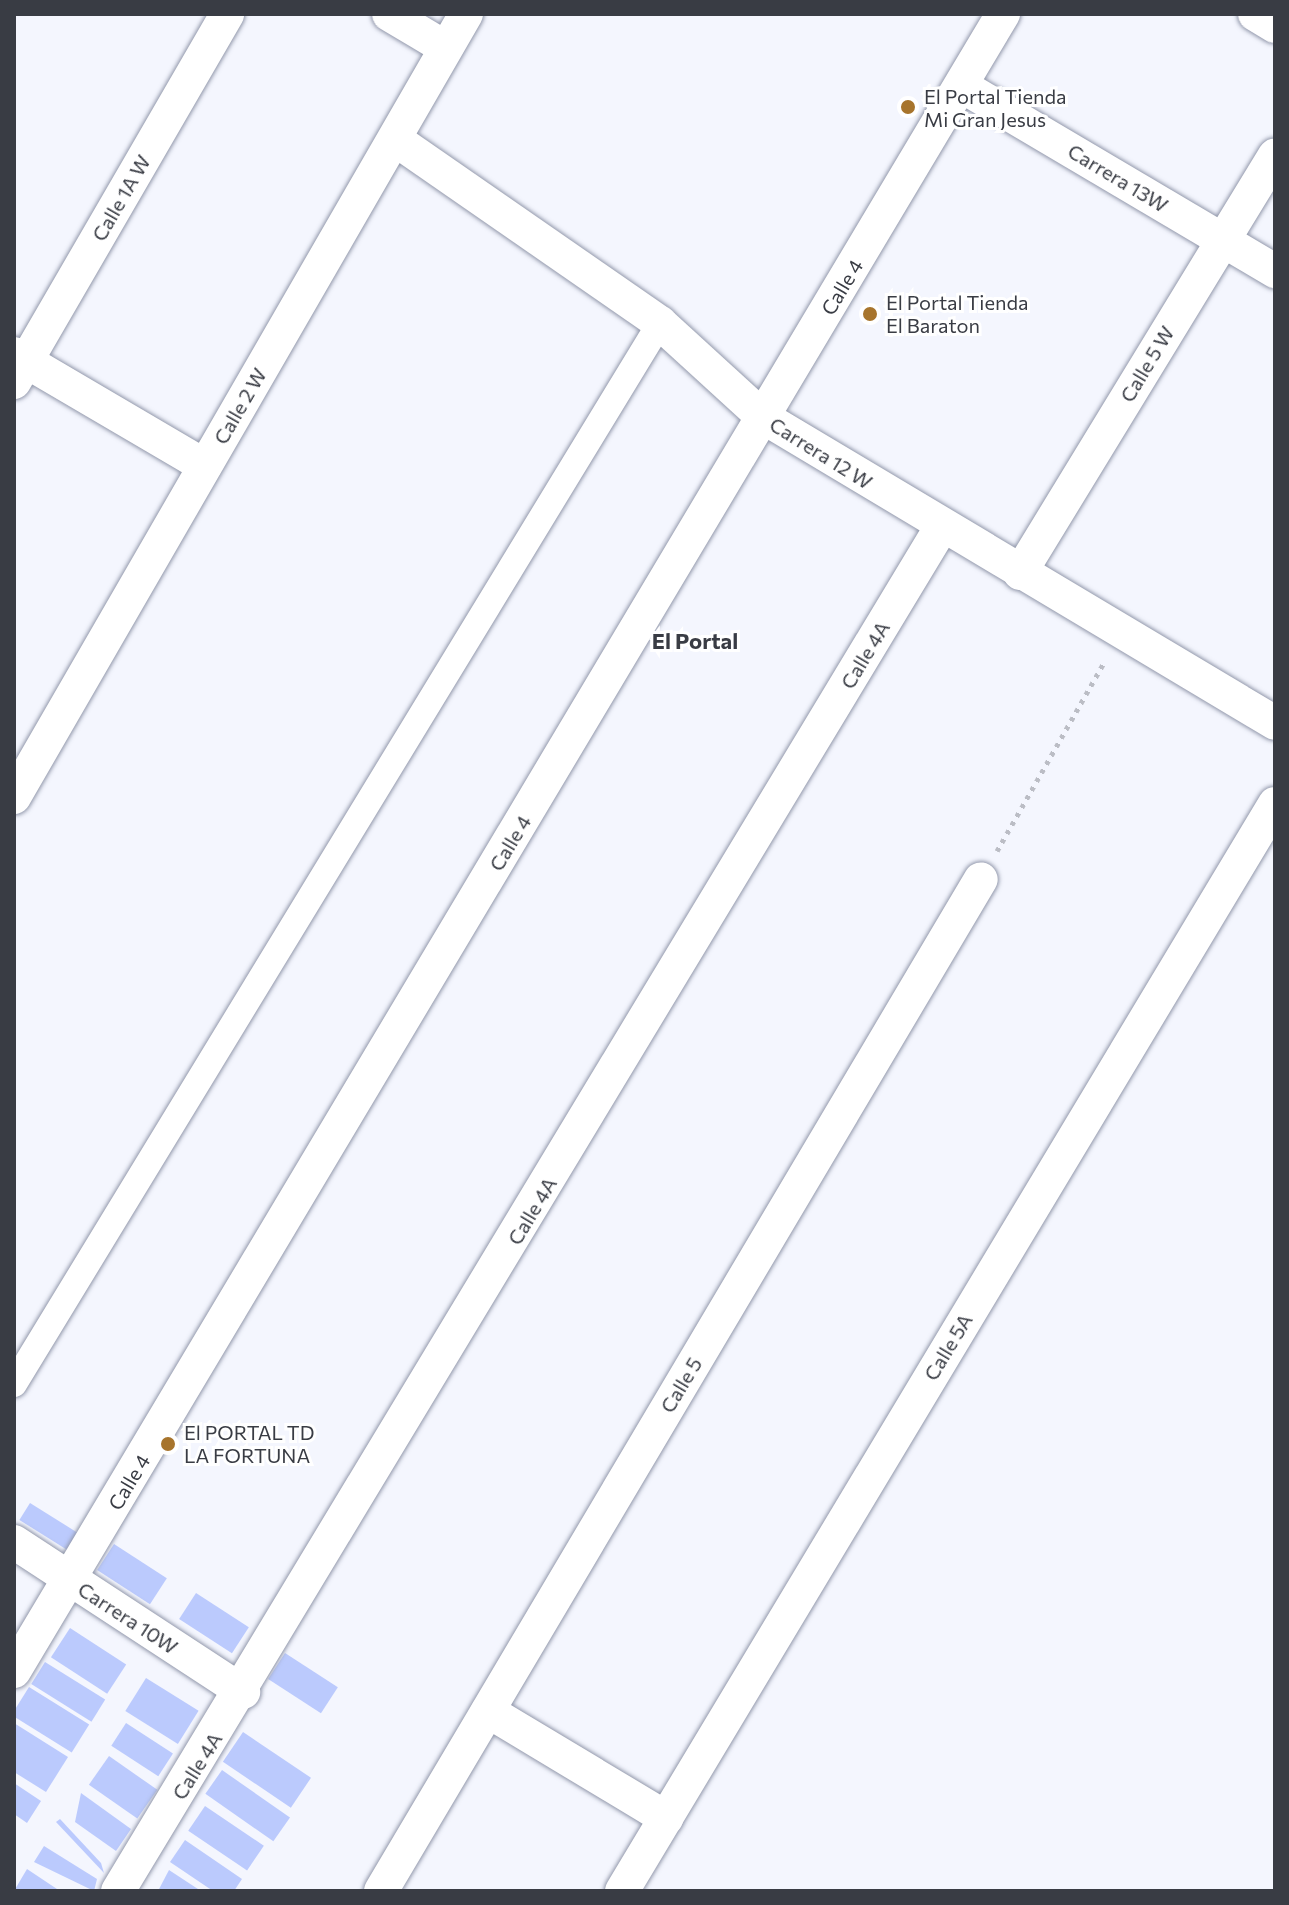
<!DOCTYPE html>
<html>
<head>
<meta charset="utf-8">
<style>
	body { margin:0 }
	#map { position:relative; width:1289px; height:1905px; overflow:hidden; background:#f4f6fe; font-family:Commissioner,sans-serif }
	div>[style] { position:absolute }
	.building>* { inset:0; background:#bbcafd; transform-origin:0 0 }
	.path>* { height:5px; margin-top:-2.5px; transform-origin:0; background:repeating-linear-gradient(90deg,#bbbdc5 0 4px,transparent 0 10px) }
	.roads { filter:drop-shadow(0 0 2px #9298ab) drop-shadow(0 0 2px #9298ab) }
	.pedestrian>* { height:26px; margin:-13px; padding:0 13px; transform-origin:13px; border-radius:13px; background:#fff }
	.minor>* { height:34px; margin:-17px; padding:0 17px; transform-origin:17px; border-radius:17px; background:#fff }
	.dots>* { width:22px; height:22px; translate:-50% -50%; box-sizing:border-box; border:4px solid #fff; border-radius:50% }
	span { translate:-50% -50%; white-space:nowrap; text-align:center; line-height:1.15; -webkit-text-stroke:6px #fff; paint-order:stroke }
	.poi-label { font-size:20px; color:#393c44 }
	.left { translate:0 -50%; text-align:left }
	.street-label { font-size:20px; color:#393c44 }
	.neighbourhood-label { font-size:22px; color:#393c44; font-weight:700 }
	.frame { position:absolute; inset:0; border:16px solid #393c44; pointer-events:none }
</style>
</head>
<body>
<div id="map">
	<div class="building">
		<i style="left:30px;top:1503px;width:57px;height:20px;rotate:32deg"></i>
		<i style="left:114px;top:1544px;width:63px;height:31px;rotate:33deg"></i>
		<i style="left:196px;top:1593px;width:63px;height:31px;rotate:33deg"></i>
		<i style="left:70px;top:1628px;width:67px;height:35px;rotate:33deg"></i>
		<i style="left:285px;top:1653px;width:63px;height:31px;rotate:33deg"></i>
		<i style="left:45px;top:1662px;width:71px;height:26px;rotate:32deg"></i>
		<i style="left:146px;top:1678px;width:62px;height:39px;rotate:32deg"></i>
		<i style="left:29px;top:1687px;width:71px;height:33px;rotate:32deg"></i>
		<i style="clip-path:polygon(14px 1723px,68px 1757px,46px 1792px,14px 1772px)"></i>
		<i style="left:126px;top:1723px;width:56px;height:27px;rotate:33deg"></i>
		<i style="left:243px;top:1732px;width:82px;height:36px;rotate:34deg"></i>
		<i style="left:109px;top:1756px;width:59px;height:35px;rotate:35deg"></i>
		<i style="left:222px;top:1770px;width:83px;height:29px;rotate:35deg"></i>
		<i style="clip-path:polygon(14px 1783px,41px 1801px,27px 1823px,14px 1814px)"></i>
		<i style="clip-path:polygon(81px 1793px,131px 1829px,116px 1851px,75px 1822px)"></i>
		<i style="left:205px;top:1806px;width:71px;height:30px;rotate:34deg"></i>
		<i style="clip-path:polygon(60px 1819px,101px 1863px,104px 1873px,56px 1822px)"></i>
		<i style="clip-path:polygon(185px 1840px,242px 1879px,234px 1891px,213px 1891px,170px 1862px)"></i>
		<i style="clip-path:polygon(44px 1846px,97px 1879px,94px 1891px,34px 1862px)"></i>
		<i style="clip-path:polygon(27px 1869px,60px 1891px,14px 1891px)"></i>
		<i style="clip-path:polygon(169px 1870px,201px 1891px,158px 1891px)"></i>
	</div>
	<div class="path">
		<i style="left:997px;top:851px;width:219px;rotate:-60.4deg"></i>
	</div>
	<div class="roads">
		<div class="pedestrian">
			<i style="left:14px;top:1384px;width:1242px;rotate:-58.66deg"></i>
		</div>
		<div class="minor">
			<i style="left:389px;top:14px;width:66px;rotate:30.8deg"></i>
			<i style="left:1255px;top:14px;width:23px;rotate:31deg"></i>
			<i style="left:962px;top:86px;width:364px;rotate:30.6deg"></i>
			<i style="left:396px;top:140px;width:321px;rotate:34.7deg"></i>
			<i style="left:660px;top:323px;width:139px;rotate:42.4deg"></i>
			<i style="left:763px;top:417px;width:596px;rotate:30.86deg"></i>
			<i style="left:14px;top:354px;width:221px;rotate:30.4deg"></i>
			<i style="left:14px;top:382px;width:425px;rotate:-59.9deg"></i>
			<i style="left:1020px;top:573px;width:489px;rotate:-58.6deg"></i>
			<i style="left:14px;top:797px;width:904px;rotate:-60deg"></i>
			<i style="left:14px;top:1542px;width:274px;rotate:33.2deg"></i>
			<i style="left:14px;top:1671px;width:1930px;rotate:-59.17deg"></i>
			<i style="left:488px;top:1711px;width:208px;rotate:31deg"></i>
			<i style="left:118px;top:1891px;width:1592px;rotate:-58.88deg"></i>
			<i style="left:381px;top:1891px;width:1176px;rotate:-59.34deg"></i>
			<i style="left:622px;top:1891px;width:1268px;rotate:-59.01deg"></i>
		</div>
	</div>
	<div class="dots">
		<i style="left:908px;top:107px;background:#a7742c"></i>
		<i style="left:870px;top:314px;background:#a7742c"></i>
		<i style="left:168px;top:1444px;background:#a7742c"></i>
	</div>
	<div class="poi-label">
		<span class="left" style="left:924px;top:108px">El Portal Tienda<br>Mi Gran Jesus</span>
		<span class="left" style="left:886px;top:314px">El Portal Tienda<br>El Baraton</span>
		<span class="left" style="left:184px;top:1444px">El PORTAL TD<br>LA FORTUNA</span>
	</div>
	<div class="street-label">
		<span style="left:1118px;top:178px;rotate:31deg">Carrera 13W</span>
		<span style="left:121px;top:198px;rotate:-60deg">Calle 1A W</span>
		<span style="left:842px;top:287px;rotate:-59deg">Calle 4</span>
		<span style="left:1147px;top:364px;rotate:-59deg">Calle 5 W</span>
		<span style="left:240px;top:406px;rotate:-60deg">Calle 2 W</span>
		<span style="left:821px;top:453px;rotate:32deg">Carrera 12 W</span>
		<span style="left:865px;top:655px;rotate:-59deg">Calle 4A</span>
		<span style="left:510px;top:843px;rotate:-59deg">Calle 4</span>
		<span style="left:532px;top:1211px;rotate:-59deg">Calle 4A</span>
		<span style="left:948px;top:1347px;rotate:-59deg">Calle 5A</span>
		<span style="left:681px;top:1385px;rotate:-59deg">Calle 5</span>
		<span style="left:129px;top:1482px;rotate:-59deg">Calle 4</span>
		<span style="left:128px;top:1618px;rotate:33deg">Carrera 10W</span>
		<span style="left:197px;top:1766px;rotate:-58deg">Calle 4A</span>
	</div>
	<div class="neighbourhood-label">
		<span style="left:695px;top:641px">El Portal</span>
	</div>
	<div class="frame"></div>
</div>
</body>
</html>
